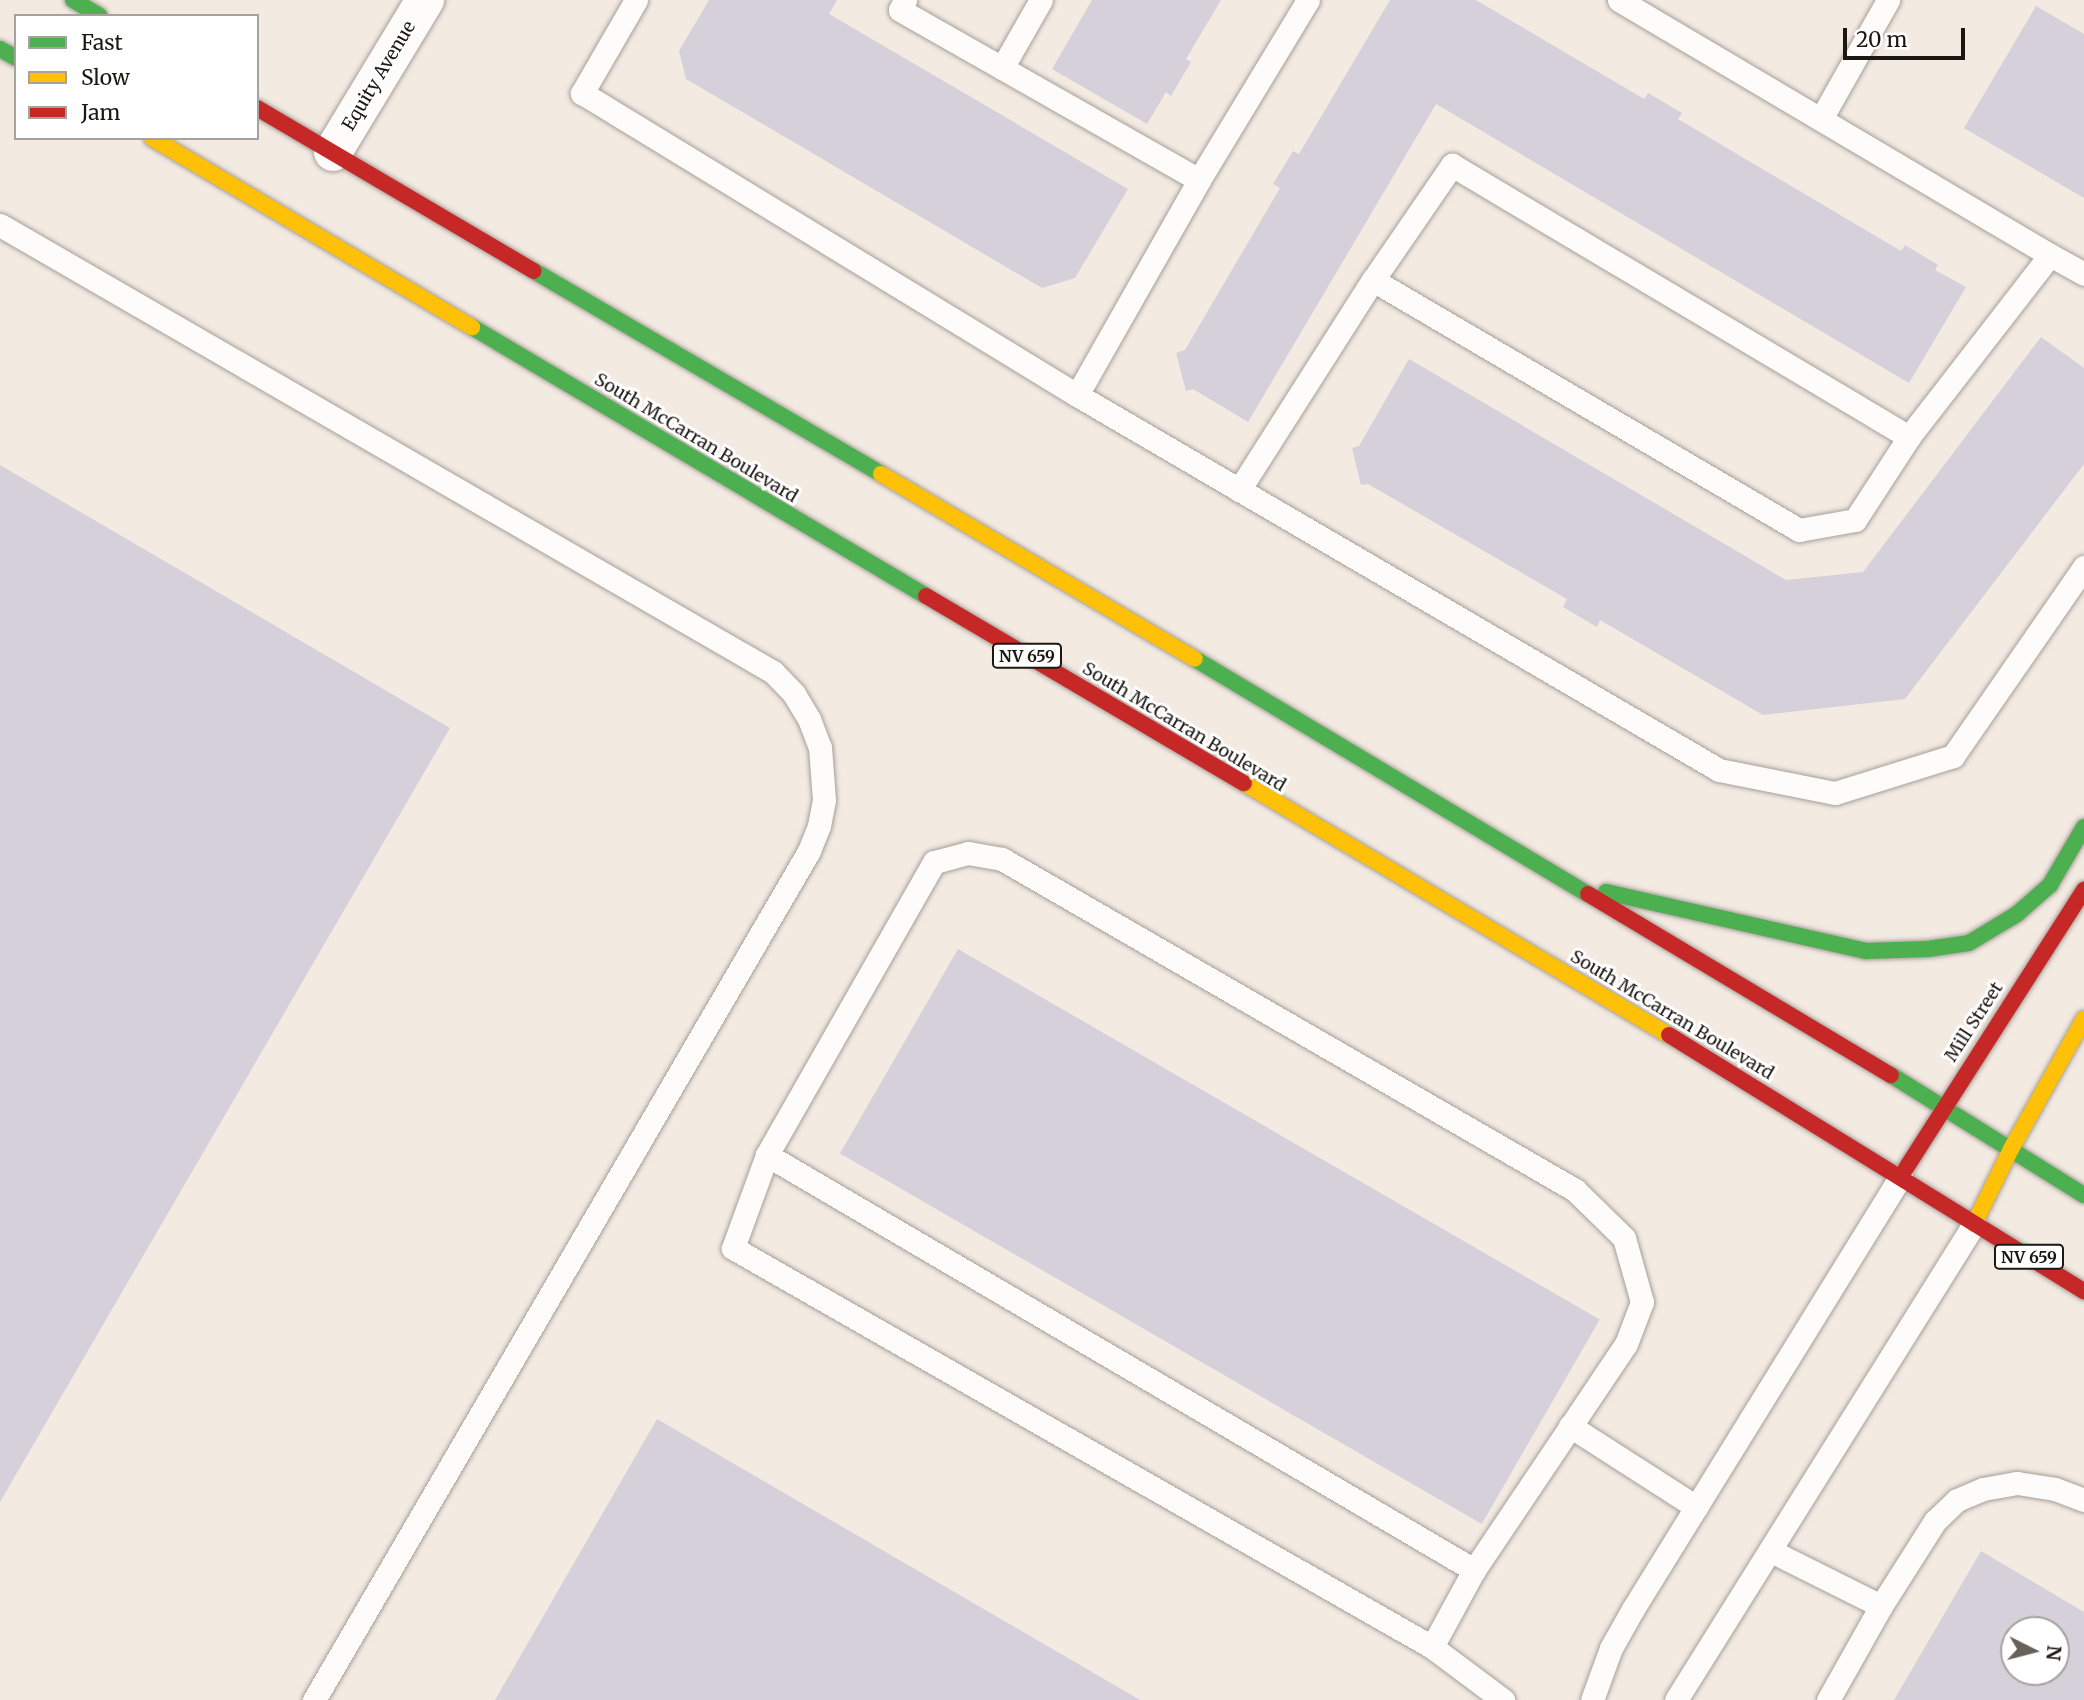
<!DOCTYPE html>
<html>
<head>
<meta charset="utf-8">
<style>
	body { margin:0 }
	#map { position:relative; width:2084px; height:1700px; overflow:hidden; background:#f3eae2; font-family:Merriweather,serif }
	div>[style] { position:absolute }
	.building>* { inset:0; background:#d5d0d9; transform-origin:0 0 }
	.roads { filter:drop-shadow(0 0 2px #a69f98) drop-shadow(0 0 2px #a69f98) }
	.lane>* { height:23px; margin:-11.5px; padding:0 11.5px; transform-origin:11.5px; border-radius:11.5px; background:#fdfcfb }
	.street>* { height:38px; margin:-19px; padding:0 19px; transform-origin:19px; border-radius:19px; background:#fdfcfb }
	.fast>* { height:16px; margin:-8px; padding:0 8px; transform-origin:8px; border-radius:8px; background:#4caf50 }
	.slow>* { height:16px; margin:-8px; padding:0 8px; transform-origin:8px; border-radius:8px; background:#ffc107 }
	.jam>* { height:16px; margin:-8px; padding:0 8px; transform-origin:8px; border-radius:8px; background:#c62828 }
	span { translate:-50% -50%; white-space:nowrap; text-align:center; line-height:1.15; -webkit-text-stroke:6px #fff; paint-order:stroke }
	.shield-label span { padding:2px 5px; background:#fff; border:2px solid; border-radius:5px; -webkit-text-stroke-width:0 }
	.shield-label { font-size:16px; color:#1d1711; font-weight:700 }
	.street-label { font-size:18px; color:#1d1711 }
	.legend { position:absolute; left:14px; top:14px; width:245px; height:126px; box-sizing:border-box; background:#fff; border:2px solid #a5a2a0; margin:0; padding:9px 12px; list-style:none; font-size:21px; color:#1d1711 }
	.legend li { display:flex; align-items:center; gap:14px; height:35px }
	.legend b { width:35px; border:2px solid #a5a2a0 }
	.north { position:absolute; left:2000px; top:1616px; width:70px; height:70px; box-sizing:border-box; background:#fff; border:2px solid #a5a2a0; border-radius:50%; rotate:96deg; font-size:19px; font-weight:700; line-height:28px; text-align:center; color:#1d1711 }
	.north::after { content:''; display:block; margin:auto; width:24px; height:32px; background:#68615a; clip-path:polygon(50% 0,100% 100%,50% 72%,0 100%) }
	.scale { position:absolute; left:1843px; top:28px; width:122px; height:32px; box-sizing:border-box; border:4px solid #1d1711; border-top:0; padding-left:9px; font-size:21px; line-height:24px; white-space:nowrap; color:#1d1711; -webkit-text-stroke:5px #fff; paint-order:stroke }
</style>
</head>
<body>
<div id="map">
	<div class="building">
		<i style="clip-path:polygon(709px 0,837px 0,829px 14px,1128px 189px,1075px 278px,1042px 288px,686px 79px,679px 51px)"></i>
		<i style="clip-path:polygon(1092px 0,1221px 0,1186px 59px,1191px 62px,1171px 96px,1166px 92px,1147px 124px,1052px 69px)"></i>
		<i style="clip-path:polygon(1390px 0,1476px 0,1644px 99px,1648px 93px,1682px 113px,1678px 119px,1901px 251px,1905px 245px,1938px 265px,1935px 270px,1966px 287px,1909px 383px,1436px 104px,1248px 422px,1193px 389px,1186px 391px,1176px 353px,1185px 350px,1280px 188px,1273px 184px,1284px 166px,1293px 151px,1299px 154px)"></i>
		<i style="clip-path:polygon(2036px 6px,2084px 34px,2084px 198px,1964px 128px)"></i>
		<i style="clip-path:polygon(2041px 337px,2084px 368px,2084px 464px,1905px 699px,1763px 715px,1600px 620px,1597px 627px,1590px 623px,1563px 607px,1567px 599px,1368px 484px,1361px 485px,1352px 448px,1359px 446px,1409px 359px,1786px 580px,1863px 572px)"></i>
		<i style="clip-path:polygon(0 465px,450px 728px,0 1502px)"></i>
		<i style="left:958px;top:949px;width:741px;height:236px;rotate:30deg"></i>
		<i style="clip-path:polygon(657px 1419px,1140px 1700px,495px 1700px)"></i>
		<i style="clip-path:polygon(evenodd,1981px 1551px,2084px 1612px,2084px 1700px,1894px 1700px,1981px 1551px,2014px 1630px,2056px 1630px,2056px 1672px,2014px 1672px,2014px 1630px)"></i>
	</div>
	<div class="roads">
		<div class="lane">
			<i style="left:636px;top:0;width:108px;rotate:120.1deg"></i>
			<i style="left:582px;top:93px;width:580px;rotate:31.39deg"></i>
			<i style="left:1077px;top:395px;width:247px;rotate:-60.4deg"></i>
			<i style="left:905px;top:0;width:11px;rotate:117deg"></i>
			<i style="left:900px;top:10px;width:344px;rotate:29.6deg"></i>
			<i style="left:1199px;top:180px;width:210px;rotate:-58.8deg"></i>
			<i style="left:1619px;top:0;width:501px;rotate:30.61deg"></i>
			<i style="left:2050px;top:255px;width:230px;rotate:127.8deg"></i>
			<i style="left:1909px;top:437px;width:99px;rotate:123deg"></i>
			<i style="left:1855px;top:520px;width:57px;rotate:169.9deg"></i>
			<i style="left:1799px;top:530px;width:494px;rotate:-149.6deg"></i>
			<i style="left:1373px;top:280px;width:140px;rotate:-55.5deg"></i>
			<i style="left:1452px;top:165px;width:532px;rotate:30.76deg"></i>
			<i style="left:1002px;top:68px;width:78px;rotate:-60.2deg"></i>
			<i style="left:1821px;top:119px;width:137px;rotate:-60.6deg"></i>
			<i style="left:0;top:225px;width:893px;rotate:30.04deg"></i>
			<i style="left:773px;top:672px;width:30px;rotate:46deg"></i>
			<i style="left:794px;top:694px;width:29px;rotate:59deg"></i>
			<i style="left:809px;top:719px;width:30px;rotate:69deg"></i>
			<i style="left:820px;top:747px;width:53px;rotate:85.7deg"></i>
			<i style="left:824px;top:800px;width:26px;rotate:101deg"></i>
			<i style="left:819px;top:826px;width:27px;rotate:112deg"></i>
			<i style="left:809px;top:851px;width:983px;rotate:120.24deg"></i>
			<i style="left:2050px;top:255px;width:39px;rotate:29deg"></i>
			<i style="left:1077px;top:395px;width:743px;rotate:30.29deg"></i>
			<i style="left:1719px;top:770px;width:118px;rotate:11.2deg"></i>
			<i style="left:1835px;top:793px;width:124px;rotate:-17.4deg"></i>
			<i style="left:1953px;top:756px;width:230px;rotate:-55.3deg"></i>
			<i style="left:1239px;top:490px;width:249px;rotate:-57.5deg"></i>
			<i style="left:767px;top:1155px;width:820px;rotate:30.41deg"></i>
			<i style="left:1570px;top:1426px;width:150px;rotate:32.7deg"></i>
			<i style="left:1771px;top:1551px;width:123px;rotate:26.6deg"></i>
			<i style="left:1881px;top:1606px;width:108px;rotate:119.4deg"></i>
			<i style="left:1881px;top:1606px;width:101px;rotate:-57.6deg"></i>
			<i style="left:1935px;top:1521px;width:30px;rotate:-44deg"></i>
			<i style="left:1957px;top:1500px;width:28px;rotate:-23deg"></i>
			<i style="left:1983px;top:1489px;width:35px;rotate:-10deg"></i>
			<i style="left:2017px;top:1483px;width:38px;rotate:9deg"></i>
			<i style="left:2055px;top:1489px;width:31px;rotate:21deg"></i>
			<i style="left:1432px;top:1647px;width:88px;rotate:-61.4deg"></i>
			<i style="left:1474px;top:1570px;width:272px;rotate:-56.1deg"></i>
			<i style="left:1626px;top:1344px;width:45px;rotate:-69.1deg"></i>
			<i style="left:1642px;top:1302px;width:66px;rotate:-105.7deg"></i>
			<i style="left:1624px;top:1238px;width:69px;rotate:-135.6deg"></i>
			<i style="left:1575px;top:1190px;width:662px;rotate:-149.99deg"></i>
			<i style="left:1002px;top:859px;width:35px;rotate:-170deg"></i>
			<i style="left:968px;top:853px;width:35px;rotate:165deg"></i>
			<i style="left:934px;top:862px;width:337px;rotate:119.7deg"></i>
			<i style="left:767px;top:1155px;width:99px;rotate:110.1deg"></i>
			<i style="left:733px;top:1248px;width:805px;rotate:29.72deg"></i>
			<i style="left:1432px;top:1647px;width:89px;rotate:36.7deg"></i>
			<i style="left:1592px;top:1700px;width:55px;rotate:-69.9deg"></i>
			<i style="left:1611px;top:1648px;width:45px;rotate:-60.6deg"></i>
			<i style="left:1633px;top:1609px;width:509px;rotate:-58.25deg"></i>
			<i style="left:1676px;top:1700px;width:562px;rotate:-57.95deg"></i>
		</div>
		<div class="street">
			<i style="left:333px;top:152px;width:178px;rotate:-58.8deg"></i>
		</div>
		<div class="fast">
			<i style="left:73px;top:0;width:31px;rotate:31deg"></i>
			<i style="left:0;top:49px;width:18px;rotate:29deg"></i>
			<i style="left:534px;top:271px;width:402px;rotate:30.3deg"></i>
			<i style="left:472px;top:327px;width:528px;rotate:30.65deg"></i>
			<i style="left:1195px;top:659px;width:458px;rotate:30.9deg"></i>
			<i style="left:1606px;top:892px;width:267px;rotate:12.8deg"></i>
			<i style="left:1866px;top:951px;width:62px;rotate:-1.8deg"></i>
			<i style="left:1928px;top:949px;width:41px;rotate:-8.3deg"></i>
			<i style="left:1969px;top:943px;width:56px;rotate:-31.1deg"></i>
			<i style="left:2017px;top:914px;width:44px;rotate:-41.3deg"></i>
			<i style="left:2050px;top:885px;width:67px;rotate:-59.6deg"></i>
			<i style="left:1891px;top:1075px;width:227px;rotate:31.9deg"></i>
		</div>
		<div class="slow">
			<i style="left:152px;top:138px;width:372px;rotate:30.6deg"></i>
			<i style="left:881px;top:474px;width:364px;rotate:30.5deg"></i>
			<i style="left:1244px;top:783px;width:494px;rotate:30.7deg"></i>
			<i style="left:1974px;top:1224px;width:84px;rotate:-63.7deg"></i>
			<i style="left:2011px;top:1149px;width:149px;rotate:-60.7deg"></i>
		</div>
		<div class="jam">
			<i style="left:257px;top:108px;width:321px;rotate:30.5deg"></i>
			<i style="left:926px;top:596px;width:369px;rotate:30.5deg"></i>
			<i style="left:1588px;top:894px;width:353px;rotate:30.9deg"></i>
			<i style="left:1669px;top:1035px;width:488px;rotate:31.7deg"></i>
			<i style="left:1901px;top:1176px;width:340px;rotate:-57.4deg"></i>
		</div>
	</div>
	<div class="shield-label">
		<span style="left:1027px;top:656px">NV 659</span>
		<span style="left:2029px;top:1257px">NV 659</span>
	</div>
	<div class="street-label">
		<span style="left:379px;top:76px;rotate:-59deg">Equity Avenue</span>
		<span style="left:696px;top:438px;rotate:31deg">South McCarran Boulevard</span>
		<span style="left:1184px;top:727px;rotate:31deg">South McCarran Boulevard</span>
		<span style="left:1672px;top:1015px;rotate:31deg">South McCarran Boulevard</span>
		<span style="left:1974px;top:1022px;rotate:-57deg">Mill Street</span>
	</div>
	<ul class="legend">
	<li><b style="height:9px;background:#4caf50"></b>Fast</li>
	<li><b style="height:9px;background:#ffc107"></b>Slow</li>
	<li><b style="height:9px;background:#c62828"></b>Jam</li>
	</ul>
	<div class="north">N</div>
	<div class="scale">20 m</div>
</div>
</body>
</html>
